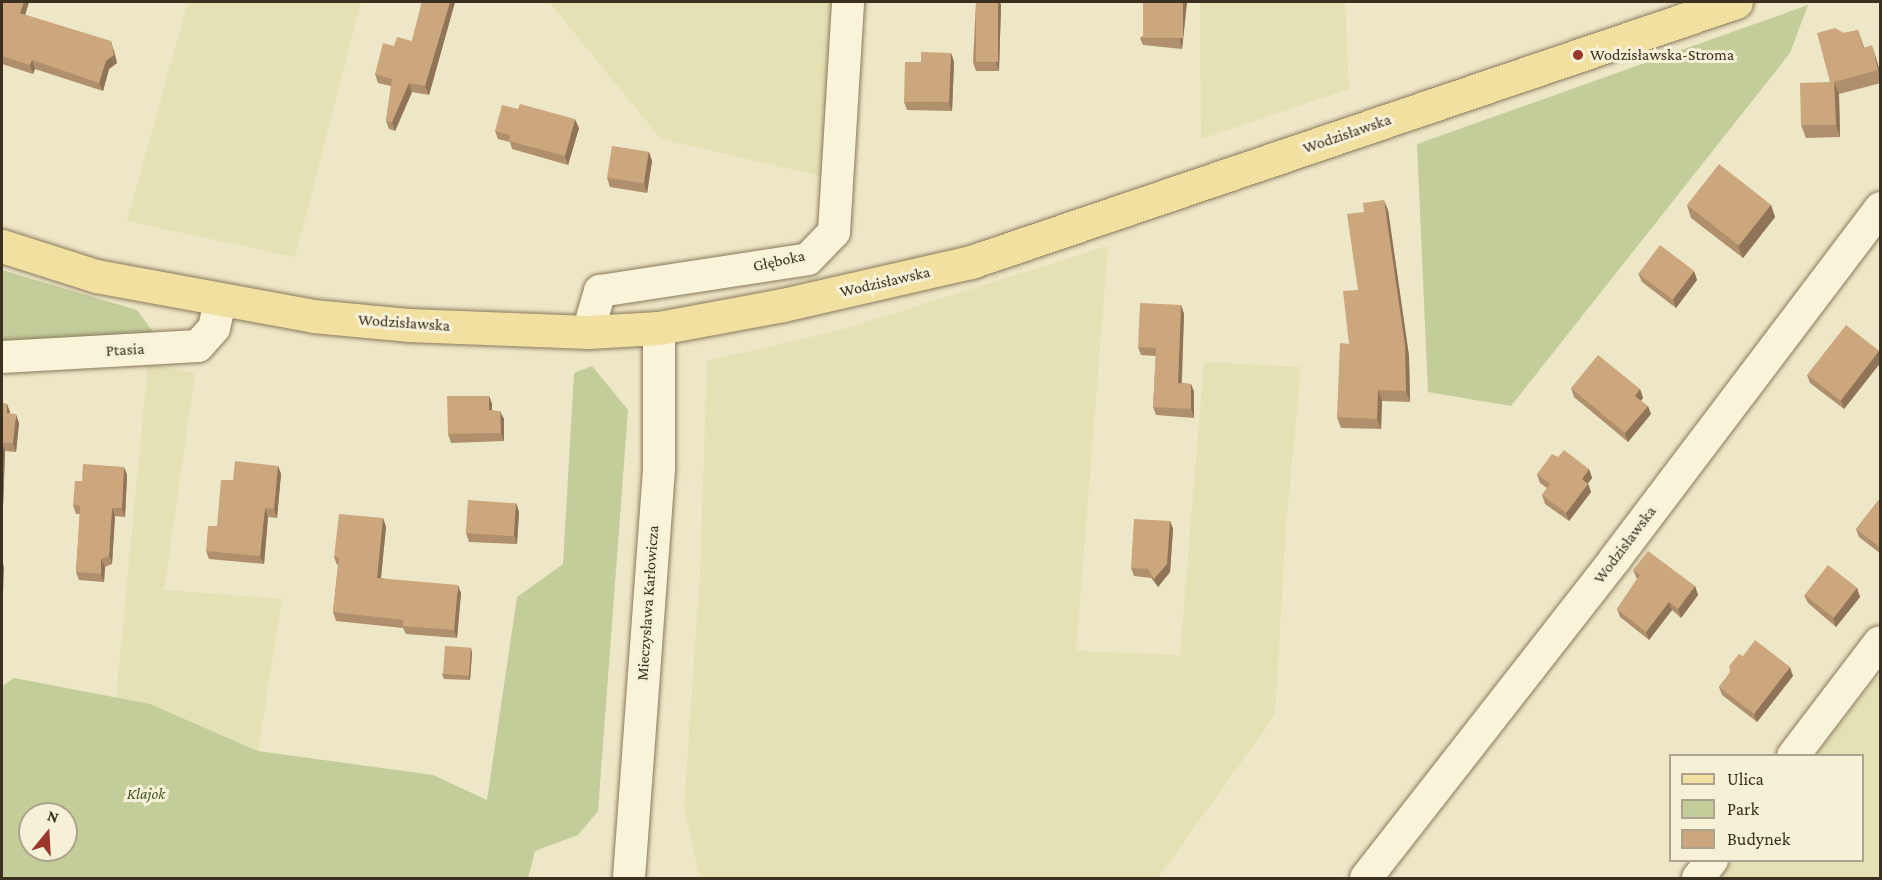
<!DOCTYPE html>
<html>
<head>
<meta charset="utf-8">
<style>
	body { margin:0 }
	#map { position:relative; width:1882px; height:880px; overflow:hidden; background:#eee7c7; font-family:"Crimson Pro",serif }
	div>[style] { position:absolute }
	.farmland>* { inset:0; background:#e4e1b4 }
	.green>* { inset:0; background:#c2cd9a }
	.roads { filter:drop-shadow(0 0 2px #8a795c) drop-shadow(0 0 2px #8a795c) }
	.minor>* { height:32px; margin:-16px; padding:0 16px; transform-origin:16px; border-radius:16px; background:#f9f3da }
	.major>* { height:33px; margin:-16.5px; padding:0 16.5px; transform-origin:16.5px; border-radius:16.5px; background:#f1e0a0 }
	.wall>* { inset:0; background:#af8f6c }
	.shaded-wall>* { inset:0; background:#8f7458 }
	.building>* { inset:0; background:#cca67d; transform-origin:0 0 }
	.dots>* { width:16px; height:16px; translate:-50% -50%; box-sizing:border-box; border:3px solid #f6f0d7; border-radius:50% }
	span { translate:-50% -50%; white-space:nowrap; text-align:center; line-height:1.15; -webkit-text-stroke:6px #f6f0d7; paint-order:stroke }
	.poi-label { font-size:16px; color:#3b2f20 }
	.left { translate:0 -50%; text-align:left }
	.street-label { font-size:16px; color:#3b2f20 }
	.park-label { font-size:16px; color:#465726; font-style:italic }
	.frame { position:absolute; inset:0; border:3px solid #3b2f20; pointer-events:none }
	.legend { position:absolute; left:1669px; top:754px; width:195px; height:108px; box-sizing:border-box; background:#f6f0d7; border:2px solid #aba38e; margin:0; padding:8px 10px; list-style:none; font-size:18px; color:#3b2f20 }
	.legend li { display:flex; align-items:center; gap:12px; height:30px }
	.legend b { width:30px; border:2px solid #aba38e }
	.north { position:absolute; left:18px; top:802px; width:60px; height:60px; box-sizing:border-box; background:#f6f0d7; border:2px solid #aba38e; border-radius:50%; rotate:18deg; font-size:16px; font-weight:700; line-height:24px; text-align:center; color:#3b2f20 }
	.north::after { content:''; display:block; margin:auto; width:21px; height:27px; background:#99372c; clip-path:polygon(50% 0,100% 100%,50% 72%,0 100%) }
</style>
</head>
<body>
<div id="map">
	<div class="farmland">
		<i style="clip-path:polygon(188px 2px,361px 2px,295px 257px,127px 221px)"></i>
		<i style="clip-path:polygon(549px 2px,834px 2px,822px 176px,661px 139px)"></i>
		<i style="clip-path:polygon(1200px 2px,1345px 2px,1349px 89px,1201px 139px)"></i>
		<i style="clip-path:polygon(1108px 246px,1076px 651px,1180px 655px,1204px 362px,1301px 367px,1286px 525px,1275px 715px,1158px 878px,700px 878px,684px 807px,700px 575px,707px 361px,841px 330px)"></i>
		<i style="clip-path:polygon(148px 364px,195px 373px,164px 590px,282px 599px,258px 751px,150px 704px,116px 698px)"></i>
		<i style="clip-path:polygon(1880px 673px,1880px 878px,1719px 878px,1734px 861px,1862px 860px,1862px 756px,1816px 755px)"></i>
	</div>
	<div class="green">
		<i style="clip-path:polygon(1808px 5px,1790px 53px,1511px 406px,1428px 392px,1417px 144px)"></i>
		<i style="clip-path:polygon(2px 270px,137px 310px,162px 344px,2px 348px)"></i>
		<i style="clip-path:polygon(evenodd,592px 366px,628px 410px,598px 811px,578px 835px,535px 851px,528px 878px,2px 878px,2px 686px,14px 678px,150px 704px,258px 751px,433px 775px,487px 800px,517px 597px,563px 564px,574px 373px,592px 366px,30px 814px,66px 814px,66px 850px,30px 850px,30px 814px)"></i>
	</div>
	<div class="roads">
		<div class="minor">
			<i style="left:588px;top:332px;width:43px;rotate:-73.7deg"></i>
			<i style="left:600px;top:291px;width:210px;rotate:-8.7deg"></i>
			<i style="left:808px;top:259px;width:37px;rotate:-46deg"></i>
			<i style="left:834px;top:232px;width:230px;rotate:-86.5deg"></i>
			<i style="left:2px;top:357px;width:196px;rotate:-3.2deg"></i>
			<i style="left:198px;top:346px;width:24px;rotate:-48deg"></i>
			<i style="left:214px;top:328px;width:28px;rotate:-77deg"></i>
			<i style="left:1793px;top:756px;width:143px;rotate:-52.7deg"></i>
			<i style="left:629px;top:878px;width:412px;rotate:-85.8deg"></i>
			<i style="left:659px;top:467px;width:139px;rotate:-90deg"></i>
			<i style="left:1366px;top:878px;width:405px;rotate:-52deg"></i>
			<i style="left:1615px;top:559px;width:440px;rotate:-52.9deg"></i>
			<i style="left:1698px;top:878px;width:23px;rotate:-52deg"></i>
		</div>
		<div class="major">
			<i style="left:2px;top:246px;width:99px;rotate:17.7deg"></i>
			<i style="left:96px;top:276px;width:221px;rotate:10.4deg"></i>
			<i style="left:313px;top:316px;width:95px;rotate:5.4deg"></i>
			<i style="left:408px;top:325px;width:180px;rotate:2.2deg"></i>
			<i style="left:588px;top:332px;width:71px;rotate:-3.2deg"></i>
			<i style="left:659px;top:328px;width:126px;rotate:-10.5deg"></i>
			<i style="left:783px;top:305px;width:193px;rotate:-12.9deg"></i>
			<i style="left:971px;top:262px;width:808px;rotate:-18.77deg"></i>
		</div>
	</div>
	<div class="wall">
		<i style="clip-path:polygon(29px 2px,25px 15px,114px 50px,117px 63px,109px 69px,103px 91px,35px 69px,33px 74px,2px 64px,2px 5px)"></i>
		<i style="clip-path:polygon(422px 2px,455px 2px,429px 95px,412px 92px,395px 131px,389px 129px,386px 121px,391px 86px,378px 83px,375px 74px,394px 46px,412px 41px)"></i>
		<i style="clip-path:polygon(976px 2px,1000px 2px,1001px 5px,999px 71px,976px 71px,973px 62px)"></i>
		<i style="clip-path:polygon(1187px 2px,1182px 49px,1143px 45px,1140px 38px)"></i>
		<i style="clip-path:polygon(1858px 30px,1864px 47px,1876px 58px,1881px 74px,1881px 83px,1839px 94px,1840px 137px,1806px 138px,1801px 125px,1830px 82px,1844px 33px)"></i>
		<i style="clip-path:polygon(951px 53px,954px 62px,952px 111px,907px 110px,904px 102px,921px 62px)"></i>
		<i style="clip-path:polygon(579px 128px,568px 165px,512px 149px,510px 142px,498px 139px,495px 131px)"></i>
		<i style="clip-path:polygon(649px 152px,652px 161px,647px 193px,610px 187px,607px 178px)"></i>
		<i style="clip-path:polygon(1687px 205px,1771px 205px,1775px 217px,1743px 258px,1691px 218px)"></i>
		<i style="clip-path:polygon(1388px 210px,1409px 356px,1410px 402px,1382px 401px,1381px 429px,1341px 428px,1337px 417px,1349px 344px)"></i>
		<i style="clip-path:polygon(1694px 271px,1697px 280px,1676px 308px,1642px 282px,1638px 273px)"></i>
		<i style="clip-path:polygon(1181px 305px,1184px 314px,1182px 383px,1191px 384px,1194px 392px,1194px 418px,1156px 415px,1153px 407px,1156px 356px,1141px 355px,1138px 347px)"></i>
		<i style="clip-path:polygon(1879px 351px,1881px 355px,1881px 362px,1844px 409px,1810px 383px,1807px 375px)"></i>
		<i style="clip-path:polygon(1571px 388px,1640px 389px,1643px 398px,1641px 400px,1651px 414px,1628px 442px,1574px 397px)"></i>
		<i style="clip-path:polygon(489px 396px,492px 404px,492px 410px,504px 419px,504px 441px,451px 443px,448px 434px)"></i>
		<i style="clip-path:polygon(2px 403px,7px 404px,10px 414px,19px 423px,16px 452px,5px 451px,3px 507px,2px 507px)"></i>
		<i style="clip-path:polygon(1558px 457px,1589px 469px,1592px 478px,1588px 483px,1591px 492px,1569px 521px,1545px 504px,1542px 495px,1547px 488px,1540px 483px,1537px 474px)"></i>
		<i style="clip-path:polygon(278px 466px,281px 474px,277px 518px,268px 517px,264px 564px,209px 559px,206px 551px,217px 526px,233px 480px)"></i>
		<i style="clip-path:polygon(124px 467px,127px 475px,125px 517px,115px 516px,112px 564px,105px 567px,104px 582px,79px 580px,76px 572px,80px 514px,76px 514px,73px 505px,82px 481px)"></i>
		<i style="clip-path:polygon(1881px 497px,1881px 554px,1859px 537px,1856px 529px)"></i>
		<i style="clip-path:polygon(516px 503px,519px 512px,517px 544px,469px 542px,466px 533px)"></i>
		<i style="clip-path:polygon(383px 518px,386px 527px,381px 578px,461px 593px,457px 638px,406px 634px,403px 628px,336px 621px,333px 612px,338px 565px,337px 565px,334px 557px)"></i>
		<i style="clip-path:polygon(1170px 521px,1173px 529px,1170px 572px,1158px 587px,1151px 578px,1134px 576px,1131px 568px)"></i>
		<i style="clip-path:polygon(1633px 570px,1695px 586px,1698px 595px,1681px 618px,1672px 610px,1649px 640px,1620px 617px,1617px 609px,1637px 579px)"></i>
		<i style="clip-path:polygon(1857px 588px,1860px 597px,1836px 627px,1808px 603px,1804px 595px)"></i>
		<i style="clip-path:polygon(471px 648px,472px 653px,470px 680px,444px 679px,442px 674px)"></i>
		<i style="clip-path:polygon(1743px 656px,1793px 676px,1757px 722px,1722px 695px,1719px 687px)"></i>
	</div>
	<div class="shaded-wall">
		<i style="clip-path:polygon(24px 2px,29px 2px,23px 22px,20px 13px)"></i>
		<i style="clip-path:polygon(450px 2px,455px 2px,429px 95px,425px 86px)"></i>
		<i style="clip-path:polygon(998px 2px,1000px 2px,1001px 5px,999px 71px,996px 63px)"></i>
		<i style="clip-path:polygon(1183px 2px,1187px 2px,1182px 49px,1180px 41px)"></i>
		<i style="clip-path:polygon(111px 41px,117px 63px,109px 69px,103px 91px,99px 83px)"></i>
		<i style="clip-path:polygon(1872px 45px,1876px 58px,1881px 76px,1878px 70px)"></i>
		<i style="clip-path:polygon(951px 53px,954px 62px,952px 111px,949px 102px)"></i>
		<i style="clip-path:polygon(32px 60px,35px 69px,33px 74px,30px 65px)"></i>
		<i style="clip-path:polygon(1834px 82px,1839px 94px,1840px 137px,1836px 125px)"></i>
		<i style="clip-path:polygon(409px 83px,412px 92px,395px 131px,392px 122px)"></i>
		<i style="clip-path:polygon(575px 119px,579px 128px,568px 165px,565px 156px)"></i>
		<i style="clip-path:polygon(649px 152px,652px 161px,647px 193px,644px 184px)"></i>
		<i style="clip-path:polygon(1384px 200px,1388px 210px,1409px 356px,1410px 402px,1406px 391px)"></i>
		<i style="clip-path:polygon(1771px 205px,1775px 217px,1743px 258px,1738px 246px)"></i>
		<i style="clip-path:polygon(1694px 271px,1697px 280px,1676px 308px,1673px 299px)"></i>
		<i style="clip-path:polygon(1181px 305px,1184px 314px,1181px 391px,1178px 383px)"></i>
		<i style="clip-path:polygon(1879px 351px,1881px 355px,1881px 362px,1844px 409px,1841px 401px)"></i>
		<i style="clip-path:polygon(1191px 384px,1194px 392px,1194px 418px,1191px 409px)"></i>
		<i style="clip-path:polygon(1640px 389px,1643px 398px,1638px 404px,1635px 396px)"></i>
		<i style="clip-path:polygon(1378px 390px,1382px 401px,1381px 429px,1377px 419px)"></i>
		<i style="clip-path:polygon(489px 396px,492px 404px,492px 419px,489px 410px)"></i>
		<i style="clip-path:polygon(7px 404px,10px 412px,10px 422px,7px 413px)"></i>
		<i style="clip-path:polygon(1648px 406px,1651px 414px,1628px 442px,1625px 433px)"></i>
		<i style="clip-path:polygon(500px 411px,504px 419px,504px 441px,501px 433px)"></i>
		<i style="clip-path:polygon(16px 414px,19px 423px,16px 452px,13px 443px)"></i>
		<i style="clip-path:polygon(2px 443px,5px 451px,3px 507px,2px 504px)"></i>
		<i style="clip-path:polygon(278px 466px,281px 474px,277px 518px,274px 509px)"></i>
		<i style="clip-path:polygon(124px 467px,127px 475px,125px 517px,122px 508px)"></i>
		<i style="clip-path:polygon(1589px 469px,1592px 478px,1585px 487px,1582px 479px)"></i>
		<i style="clip-path:polygon(1588px 484px,1591px 492px,1569px 521px,1566px 513px)"></i>
		<i style="clip-path:polygon(516px 503px,519px 512px,517px 544px,514px 535px)"></i>
		<i style="clip-path:polygon(112px 508px,115px 516px,112px 564px,109px 556px)"></i>
		<i style="clip-path:polygon(265px 508px,268px 517px,264px 564px,260px 556px)"></i>
		<i style="clip-path:polygon(383px 518px,386px 527px,380px 586px,377px 578px)"></i>
		<i style="clip-path:polygon(1170px 521px,1173px 529px,1170px 572px,1158px 587px,1154px 579px)"></i>
		<i style="clip-path:polygon(101px 559px,105px 567px,104px 582px,101px 574px)"></i>
		<i style="clip-path:polygon(2px 561px,4px 567px,3px 593px,2px 590px)"></i>
		<i style="clip-path:polygon(458px 585px,461px 593px,457px 638px,454px 630px)"></i>
		<i style="clip-path:polygon(1695px 586px,1698px 595px,1681px 618px,1678px 609px)"></i>
		<i style="clip-path:polygon(1857px 588px,1860px 597px,1836px 627px,1833px 618px)"></i>
		<i style="clip-path:polygon(1669px 602px,1672px 610px,1649px 640px,1646px 632px)"></i>
		<i style="clip-path:polygon(471px 648px,472px 653px,470px 680px,469px 676px)"></i>
		<i style="clip-path:polygon(1790px 667px,1793px 676px,1757px 722px,1754px 714px)"></i>
	</div>
	<div class="building">
		<i style="clip-path:polygon(2px 2px,24px 2px,20px 13px,111px 41px,114px 55px,106px 61px,99px 83px,32px 60px,30px 65px,2px 56px)"></i>
		<i style="clip-path:polygon(422px 2px,450px 2px,425px 86px,409px 83px,392px 122px,386px 121px,392px 79px,375px 74px,383px 43px,394px 46px,397px 37px,412px 41px)"></i>
		<i style="left:976px;top:2px;width:22px;height:60px"></i>
		<i style="left:1143px;top:2px;width:40px;height:36px"></i>
		<i style="clip-path:polygon(1835px 28px,1844px 33px,1858px 30px,1863px 48px,1872px 45px,1878px 70px,1834px 82px,1836px 125px,1801px 125px,1800px 83px,1830px 82px,1817px 33px)"></i>
		<i style="clip-path:polygon(921px 52px,951px 53px,949px 102px,904px 102px,905px 62px,921px 62px)"></i>
		<i style="clip-path:polygon(520px 104px,575px 119px,565px 156px,509px 141px,510px 135px,495px 131px,502px 105px,518px 109px)"></i>
		<i style="left:612px;top:146px;width:37px;height:32px;rotate:9deg"></i>
		<i style="left:1719px;top:164px;width:66px;height:52px;rotate:38deg"></i>
		<i style="clip-path:polygon(1384px 200px,1405px 345px,1406px 391px,1378px 390px,1377px 419px,1337px 417px,1340px 343px,1349px 344px,1343px 291px,1358px 290px,1347px 214px,1364px 212px,1363px 203px)"></i>
		<i style="left:1660px;top:245px;width:43px;height:36px;rotate:37deg"></i>
		<i style="clip-path:polygon(1140px 303px,1181px 305px,1178px 383px,1191px 384px,1191px 409px,1153px 407px,1156px 348px,1138px 347px)"></i>
		<i style="left:1846px;top:325px;width:42px;height:63px;rotate:38deg"></i>
		<i style="clip-path:polygon(1598px 355px,1640px 389px,1635px 396px,1648px 406px,1625px 433px,1571px 388px)"></i>
		<i style="clip-path:polygon(447px 396px,489px 396px,489px 410px,500px 411px,501px 433px,448px 434px)"></i>
		<i style="clip-path:polygon(2px 403px,7px 404px,7px 413px,16px 414px,13px 443px,2px 443px,2px 461px)"></i>
		<i style="clip-path:polygon(1564px 450px,1589px 469px,1582px 479px,1588px 484px,1566px 513px,1542px 495px,1550px 484px,1537px 474px,1552px 454px,1558px 457px)"></i>
		<i style="clip-path:polygon(235px 461px,278px 466px,274px 509px,265px 508px,260px 556px,206px 551px,208px 526px,217px 526px,221px 480px,233px 480px)"></i>
		<i style="clip-path:polygon(83px 464px,124px 467px,122px 508px,112px 508px,109px 556px,101px 559px,101px 574px,76px 572px,80px 506px,73px 505px,75px 481px,82px 481px)"></i>
		<i style="clip-path:polygon(1881px 497px,1881px 548px,1856px 529px)"></i>
		<i style="left:468px;top:500px;width:48px;height:33px;rotate:4deg"></i>
		<i style="clip-path:polygon(339px 514px,383px 518px,377px 578px,458px 585px,454px 630px,403px 626px,403px 620px,333px 612px,339px 557px,334px 557px)"></i>
		<i style="clip-path:polygon(1134px 519px,1170px 521px,1167px 564px,1154px 579px,1148px 569px,1131px 568px)"></i>
		<i style="clip-path:polygon(1648px 551px,1695px 586px,1678px 609px,1669px 602px,1646px 632px,1617px 609px,1640px 575px,1633px 570px)"></i>
		<i style="left:1828px;top:565px;width:37px;height:38px;rotate:38deg"></i>
		<i style="clip-path:polygon(1755px 640px,1790px 667px,1754px 714px,1719px 687px,1730px 672px,1729px 666px,1739px 654px,1743px 656px)"></i>
		<i style="left:445px;top:646px;width:26px;height:28px;rotate:4deg"></i>
	</div>
	<div class="dots">
		<i style="left:1578px;top:55px;background:#99372c"></i>
	</div>
	<div class="poi-label">
		<span class="left" style="left:1590px;top:55px">Wodzisławska-Stroma</span>
	</div>
	<div class="street-label">
		<span style="left:1347px;top:134px;rotate:-19deg">Wodzisławska</span>
		<span style="left:779px;top:261px;rotate:-12deg">Głęboka</span>
		<span style="left:885px;top:282px;rotate:-13deg">Wodzisławska</span>
		<span style="left:404px;top:323px;rotate:4deg">Wodzisławska</span>
		<span style="left:125px;top:350px;rotate:-3deg">Ptasia</span>
		<span style="left:1625px;top:545px;rotate:-53deg">Wodzisławska</span>
		<span style="left:648px;top:603px;rotate:-86deg">Mieczysława Karłowicza</span>
	</div>
	<div class="park-label">
		<span style="left:146px;top:794px">Klajok</span>
	</div>
	<div class="frame"></div>
	<ul class="legend">
	<li><b style="height:8px;background:#f1e0a0"></b>Ulica</li>
	<li><b style="height:16px;background:#c2cd9a"></b>Park</li>
	<li><b style="height:16px;background:#cca67d"></b>Budynek</li>
	</ul>
	<div class="north">N</div>
</div>
</body>
</html>
